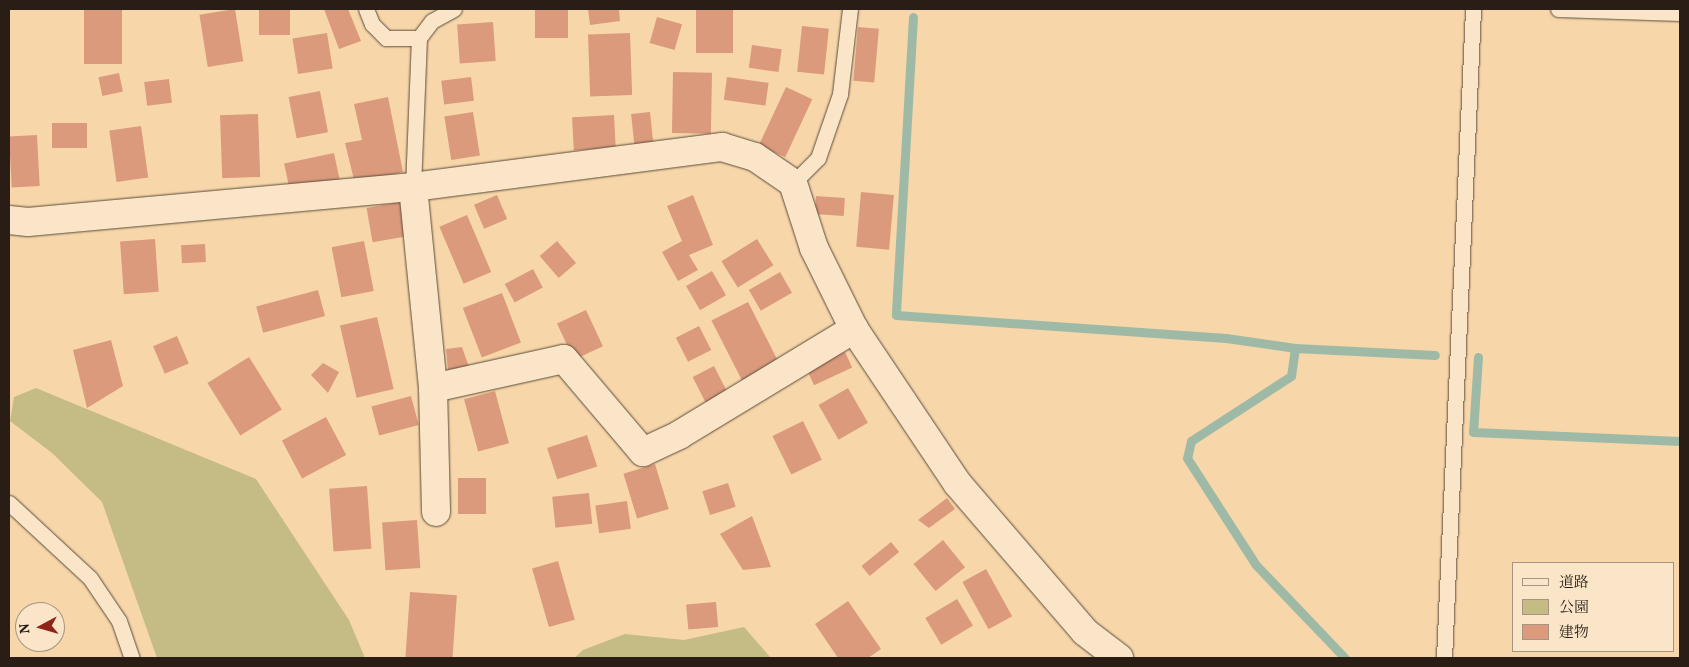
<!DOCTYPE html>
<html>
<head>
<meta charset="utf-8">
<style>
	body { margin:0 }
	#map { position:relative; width:1689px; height:667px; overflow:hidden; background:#f7d7aa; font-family:Vollkorn,"Noto Serif JP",serif }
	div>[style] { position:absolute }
	.green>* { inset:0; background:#c4bc84 }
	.stream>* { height:9px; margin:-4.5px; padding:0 4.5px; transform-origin:4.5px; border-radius:4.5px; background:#9ebaa6 }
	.building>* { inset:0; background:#dc9a7d; transform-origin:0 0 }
	.roads { filter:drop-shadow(0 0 1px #5c4c3a) drop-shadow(0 0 1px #5c4c3a) }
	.lane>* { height:15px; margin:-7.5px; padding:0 7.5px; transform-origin:7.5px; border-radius:7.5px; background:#fae5c8 }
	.street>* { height:28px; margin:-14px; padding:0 14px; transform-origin:14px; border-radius:14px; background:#fae5c8 }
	span { translate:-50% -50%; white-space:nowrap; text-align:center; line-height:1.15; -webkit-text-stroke:4px #fae5c8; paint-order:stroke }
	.frame { position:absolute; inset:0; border:10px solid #291d15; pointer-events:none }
	.legend { position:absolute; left:1512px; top:562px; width:162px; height:90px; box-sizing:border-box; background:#fae5c8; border:1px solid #a69580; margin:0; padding:6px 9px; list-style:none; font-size:15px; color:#291d15 }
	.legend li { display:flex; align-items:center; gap:10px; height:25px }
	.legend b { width:25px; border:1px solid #a69580 }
	.north { position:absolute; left:15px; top:602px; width:50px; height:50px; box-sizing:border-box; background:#fae5c8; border:1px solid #a69580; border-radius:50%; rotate:264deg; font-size:14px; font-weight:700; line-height:20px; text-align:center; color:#291d15 }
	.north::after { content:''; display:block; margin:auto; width:18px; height:22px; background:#8f2418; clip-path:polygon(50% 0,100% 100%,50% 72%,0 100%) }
</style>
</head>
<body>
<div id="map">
	<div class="green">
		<i style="clip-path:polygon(36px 388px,256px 479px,349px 620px,365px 658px,157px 658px,102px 502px,52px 453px,10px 421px,14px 397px)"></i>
		<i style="clip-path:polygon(744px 627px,771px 658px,574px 658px,583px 650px,625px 634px,684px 640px)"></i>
	</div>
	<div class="stream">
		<i style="left:913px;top:17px;width:298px;rotate:93.3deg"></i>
		<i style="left:896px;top:315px;width:331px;rotate:4deg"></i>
		<i style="left:1226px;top:338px;width:70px;rotate:8.2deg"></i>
		<i style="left:1295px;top:348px;width:140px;rotate:2.9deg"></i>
		<i style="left:1295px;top:348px;width:28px;rotate:98deg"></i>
		<i style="left:1291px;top:376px;width:119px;rotate:147deg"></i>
		<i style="left:1191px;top:441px;width:17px;rotate:103deg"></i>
		<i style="left:1187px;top:458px;width:127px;rotate:57.2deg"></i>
		<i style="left:1256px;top:565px;width:129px;rotate:46.3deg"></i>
		<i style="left:1478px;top:357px;width:75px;rotate:93.8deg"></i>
		<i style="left:1473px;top:432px;width:207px;rotate:2.5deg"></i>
	</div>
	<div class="building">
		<i style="left:84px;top:9px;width:38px;height:55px"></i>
		<i style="left:235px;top:9px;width:53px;height:36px;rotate:81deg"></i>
		<i style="left:259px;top:9px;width:31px;height:26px"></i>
		<i style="clip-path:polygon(324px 9px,348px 9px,361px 41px,339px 49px)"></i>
		<i style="left:535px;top:9px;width:33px;height:29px"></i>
		<i style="clip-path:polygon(588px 9px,619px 9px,620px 21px,590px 25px)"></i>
		<i style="left:696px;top:9px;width:37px;height:44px"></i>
		<i style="left:657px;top:17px;width:26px;height:27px;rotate:16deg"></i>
		<i style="left:493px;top:22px;width:39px;height:36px;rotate:86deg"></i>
		<i style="left:802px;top:26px;width:27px;height:46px;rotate:6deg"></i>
		<i style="left:858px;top:27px;width:21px;height:54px;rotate:5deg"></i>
		<i style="left:327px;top:33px;width:36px;height:35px;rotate:81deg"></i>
		<i style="left:630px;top:33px;width:62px;height:42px;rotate:88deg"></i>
		<i style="left:752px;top:45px;width:30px;height:23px;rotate:8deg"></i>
		<i style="left:673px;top:72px;width:39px;height:61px;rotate:1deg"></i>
		<i style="left:119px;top:73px;width:19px;height:21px;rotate:78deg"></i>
		<i style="left:471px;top:77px;width:24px;height:30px;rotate:83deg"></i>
		<i style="left:727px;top:77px;width:42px;height:23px;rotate:8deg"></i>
		<i style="left:169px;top:79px;width:24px;height:25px;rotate:83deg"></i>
		<i style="left:786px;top:87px;width:29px;height:64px;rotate:25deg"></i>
		<i style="left:320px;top:91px;width:42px;height:32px;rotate:79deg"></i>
		<i style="clip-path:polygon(388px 97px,403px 172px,355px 184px,345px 143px,362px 140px,354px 104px)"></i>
		<i style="left:473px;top:112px;width:44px;height:29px;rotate:81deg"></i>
		<i style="left:650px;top:112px;width:31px;height:19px;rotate:84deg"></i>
		<i style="left:258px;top:114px;width:63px;height:38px;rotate:88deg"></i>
		<i style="left:614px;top:115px;width:33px;height:42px;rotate:87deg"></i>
		<i style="left:52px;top:123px;width:35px;height:25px"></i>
		<i style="left:141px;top:126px;width:52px;height:32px;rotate:82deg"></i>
		<i style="left:37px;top:135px;width:51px;height:28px;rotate:87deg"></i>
		<i style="left:334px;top:153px;width:33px;height:51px;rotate:78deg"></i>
		<i style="left:861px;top:192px;width:33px;height:55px;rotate:5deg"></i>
		<i style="left:497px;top:195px;width:26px;height:25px;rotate:67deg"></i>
		<i style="clip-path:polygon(693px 195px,713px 245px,689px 255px,698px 270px,678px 281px,662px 252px,682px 241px,667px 206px)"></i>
		<i style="left:816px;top:196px;width:29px;height:18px;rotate:4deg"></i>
		<i style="left:400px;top:202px;width:35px;height:34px;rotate:80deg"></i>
		<i style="left:467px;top:215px;width:62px;height:30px;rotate:67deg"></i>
		<i style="left:155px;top:239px;width:53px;height:35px;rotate:86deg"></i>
		<i style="left:757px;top:239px;width:31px;height:42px;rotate:58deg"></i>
		<i style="left:364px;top:241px;width:51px;height:33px;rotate:79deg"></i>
		<i style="left:557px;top:241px;width:29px;height:23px;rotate:49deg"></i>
		<i style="left:205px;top:244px;width:18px;height:24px;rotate:87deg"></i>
		<i style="left:533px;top:269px;width:21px;height:32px;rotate:62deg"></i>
		<i style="left:712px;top:271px;width:28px;height:30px;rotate:60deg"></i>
		<i style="left:780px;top:272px;width:24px;height:36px;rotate:60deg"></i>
		<i style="left:318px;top:290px;width:27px;height:64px;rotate:75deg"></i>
		<i style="left:502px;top:293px;width:53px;height:42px;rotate:69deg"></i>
		<i style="left:748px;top:302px;width:69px;height:41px;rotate:63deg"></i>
		<i style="left:586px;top:310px;width:40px;height:32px;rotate:65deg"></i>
		<i style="left:377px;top:317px;width:74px;height:38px;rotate:77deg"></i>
		<i style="left:699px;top:326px;width:27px;height:26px;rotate:63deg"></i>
		<i style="left:177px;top:336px;width:30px;height:26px;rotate:67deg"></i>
		<i style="clip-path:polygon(111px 340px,123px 386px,87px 408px,73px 350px)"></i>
		<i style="clip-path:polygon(462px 347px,469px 367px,448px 370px,446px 349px)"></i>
		<i style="left:845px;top:352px;width:17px;height:42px;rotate:65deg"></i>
		<i style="left:249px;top:357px;width:62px;height:49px;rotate:58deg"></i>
		<i style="clip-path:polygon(323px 363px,339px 372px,328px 393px,311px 375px)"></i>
		<i style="left:714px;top:366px;width:30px;height:24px;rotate:63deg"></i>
		<i style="left:848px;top:388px;width:40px;height:34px;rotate:60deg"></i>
		<i style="left:495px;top:391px;width:54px;height:32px;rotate:75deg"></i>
		<i style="left:411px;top:396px;width:30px;height:41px;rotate:75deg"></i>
		<i style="left:326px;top:417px;width:43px;height:50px;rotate:62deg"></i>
		<i style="left:803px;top:421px;width:43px;height:34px;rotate:64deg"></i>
		<i style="left:587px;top:435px;width:33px;height:42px;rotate:72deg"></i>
		<i style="left:655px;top:464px;width:47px;height:33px;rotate:73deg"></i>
		<i style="left:458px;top:478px;width:28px;height:36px"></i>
		<i style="left:728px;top:483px;width:25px;height:27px;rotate:72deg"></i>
		<i style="left:367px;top:486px;width:63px;height:38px;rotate:86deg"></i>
		<i style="left:589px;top:493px;width:31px;height:37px;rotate:84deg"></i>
		<i style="clip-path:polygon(947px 498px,955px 509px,929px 528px,918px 520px)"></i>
		<i style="left:627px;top:501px;width:28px;height:32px;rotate:82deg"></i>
		<i style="clip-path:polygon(752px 516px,771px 567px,743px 570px,720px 534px)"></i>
		<i style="left:417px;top:520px;width:48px;height:35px;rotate:86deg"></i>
		<i style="left:943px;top:540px;width:35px;height:38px;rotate:51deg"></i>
		<i style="left:891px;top:542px;width:13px;height:38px;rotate:51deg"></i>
		<i style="left:558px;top:561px;width:61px;height:27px;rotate:74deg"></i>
		<i style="left:986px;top:569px;width:54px;height:27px;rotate:61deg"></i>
		<i style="left:410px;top:592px;width:47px;height:66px;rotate:4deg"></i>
		<i style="left:957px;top:599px;width:31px;height:37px;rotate:59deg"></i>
		<i style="clip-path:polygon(848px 601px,881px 649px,868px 658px,838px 658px,815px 624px)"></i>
		<i style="left:716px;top:602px;width:25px;height:30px;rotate:85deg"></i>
	</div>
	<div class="roads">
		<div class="lane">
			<i style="left:366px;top:9px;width:16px;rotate:68deg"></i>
			<i style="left:372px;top:24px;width:20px;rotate:45deg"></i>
			<i style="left:386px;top:38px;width:33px"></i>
			<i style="left:1558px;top:9px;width:122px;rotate:1.9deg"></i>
			<i style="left:793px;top:183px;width:35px;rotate:-45deg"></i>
			<i style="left:818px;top:158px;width:68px;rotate:-71deg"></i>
			<i style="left:840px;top:94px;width:86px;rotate:-83.3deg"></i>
			<i style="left:413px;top:187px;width:149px;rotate:-87.7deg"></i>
			<i style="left:419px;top:38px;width:21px;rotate:-53deg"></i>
			<i style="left:432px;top:21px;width:25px;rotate:-29deg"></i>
			<i style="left:9px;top:503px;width:110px;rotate:42.8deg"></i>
			<i style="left:90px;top:578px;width:52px;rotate:56deg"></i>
			<i style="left:119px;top:621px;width:39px;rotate:71deg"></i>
			<i style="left:1444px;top:658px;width:650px;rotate:-87.44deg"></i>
		</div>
		<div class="street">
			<i style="left:413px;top:187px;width:202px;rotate:84.3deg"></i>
			<i style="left:433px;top:388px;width:124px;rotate:88.6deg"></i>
			<i style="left:9px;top:220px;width:19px;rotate:6deg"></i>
			<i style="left:28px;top:222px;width:387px;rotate:-5.2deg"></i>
			<i style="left:413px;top:187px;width:312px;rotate:-7.4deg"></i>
			<i style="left:722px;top:147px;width:34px;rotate:17deg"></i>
			<i style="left:755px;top:157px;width:46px;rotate:34.4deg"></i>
			<i style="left:793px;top:183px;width:68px;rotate:72.1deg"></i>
			<i style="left:814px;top:248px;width:90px;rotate:63.7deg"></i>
			<i style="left:854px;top:329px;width:185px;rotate:56.2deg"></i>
			<i style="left:957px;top:483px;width:196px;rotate:49.3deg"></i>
			<i style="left:1085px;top:632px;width:43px;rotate:37.4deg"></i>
			<i style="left:433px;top:388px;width:134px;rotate:-12.5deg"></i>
			<i style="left:564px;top:359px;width:122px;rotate:49.7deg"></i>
			<i style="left:643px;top:452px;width:40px;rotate:-25deg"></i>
			<i style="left:679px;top:435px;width:205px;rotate:-31.2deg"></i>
		</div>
	</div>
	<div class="frame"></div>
	<ul class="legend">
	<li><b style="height:6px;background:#fae5c8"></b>道路</li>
	<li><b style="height:14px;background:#c4bc84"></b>公園</li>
	<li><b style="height:14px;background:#dc9a7d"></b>建物</li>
	</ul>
	<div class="north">N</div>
</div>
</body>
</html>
